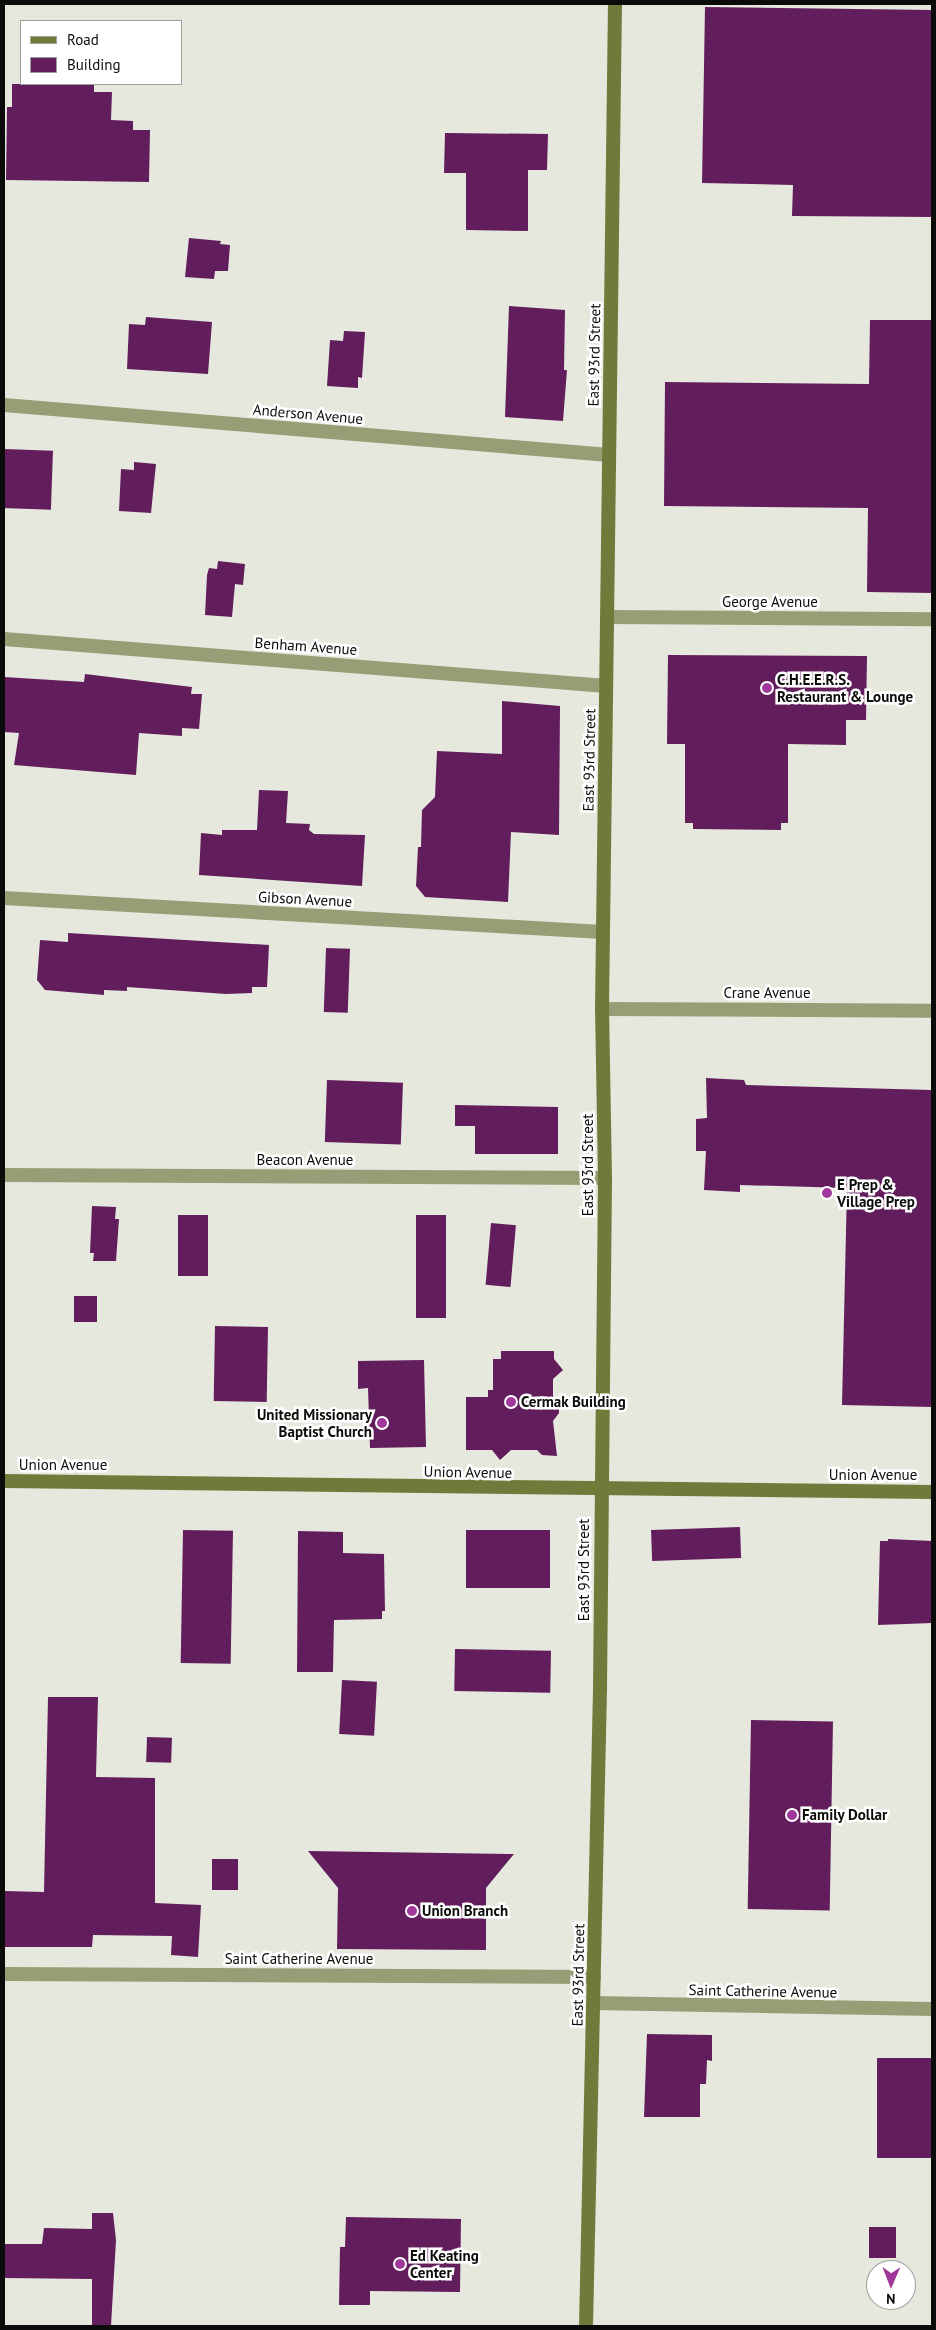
<!DOCTYPE html>
<html>
<head>
<meta charset="utf-8">
<style>
	body { margin:0 }
	#map { position:relative; width:936px; height:2330px; overflow:hidden; background:#e6e8dd; font-family:"PT Sans",sans-serif }
	div>[style] { position:absolute }
	.building>* { inset:0; background:#621d5d; transform-origin:0 0 }
	.minor>* { height:14px; margin:-7px; padding:0 7px; transform-origin:7px; border-radius:7px; background:#979e75 }
	.secondary>* { height:14px; margin:-7px; padding:0 7px; transform-origin:7px; border-radius:7px; background:#727a3b }
	.dots>* { width:14px; height:14px; translate:-50% -50%; box-sizing:border-box; border:2px solid #fff; border-radius:50% }
	span { translate:-50% -50%; white-space:nowrap; text-align:center; line-height:1.15; -webkit-text-stroke:5px #fff; paint-order:stroke }
	.street-label { font-size:15px; color:#0b0c09 }
	.poi-label { font-size:15px; color:#0b0c09; font-weight:700 }
	.left { translate:0 -50%; text-align:left }
	.right { translate:-100% -50%; text-align:right }
	.frame { position:absolute; inset:0; border:5px solid #0b0c09; pointer-events:none }
	.legend { position:absolute; left:20px; top:20px; width:162px; height:65px; box-sizing:border-box; background:#fff; border:1px solid #9d9e9d; margin:0; padding:6px 9px; list-style:none; font-size:15px; color:#0b0c09 }
	.legend li { display:flex; align-items:center; gap:10px; height:25px }
	.legend b { width:25px; border:1px solid #9d9e9d }
	.north { position:absolute; left:866px; top:2260px; width:50px; height:50px; box-sizing:border-box; background:#fff; border:1px solid #9d9e9d; border-radius:50%; rotate:181deg; font-size:14px; font-weight:700; line-height:20px; text-align:center; color:#0b0c09 }
	.north::after { content:''; display:block; margin:auto; width:18px; height:22px; background:#a1379a; clip-path:polygon(50% 0,100% 100%,50% 72%,0 100%) }
</style>
</head>
<body>
<div id="map">
	<div class="building">
		<i style="clip-path:polygon(705px 7px,932px 10px,932px 217px,792px 216px,793px 185px,702px 183px)"></i>
		<i style="clip-path:polygon(12px 84px,94px 84px,94px 92px,112px 92px,111px 120px,133px 121px,133px 130px,150px 130px,149px 182px,6px 180px,7px 107px,12px 107px)"></i>
		<i style="clip-path:polygon(445px 133px,548px 134px,547px 170px,528px 170px,528px 231px,466px 230px,466px 173px,444px 173px)"></i>
		<i style="clip-path:polygon(189px 238px,221px 241px,220px 244px,230px 245px,228px 271px,215px 271px,214px 279px,185px 277px)"></i>
		<i style="clip-path:polygon(509px 306px,565px 310px,564px 370px,567px 370px,563px 421px,505px 417px)"></i>
		<i style="clip-path:polygon(146px 317px,212px 322px,208px 374px,127px 369px,129px 324px,145px 325px)"></i>
		<i style="clip-path:polygon(870px 320px,932px 320px,932px 593px,867px 592px,868px 508px,664px 506px,665px 382px,869px 384px)"></i>
		<i style="clip-path:polygon(344px 331px,365px 332px,362px 378px,358px 377px,358px 388px,327px 386px,330px 340px,343px 341px)"></i>
		<i style="left:4px;top:449px;width:49px;height:59px;rotate:2deg"></i>
		<i style="clip-path:polygon(134px 462px,156px 464px,151px 513px,119px 511px,121px 469px,134px 470px)"></i>
		<i style="clip-path:polygon(218px 561px,245px 564px,243px 585px,235px 584px,232px 617px,205px 615px,207px 575px,209px 568px,217px 569px)"></i>
		<i style="clip-path:polygon(668px 655px,867px 656px,866px 720px,846px 720px,846px 745px,788px 744px,788px 823px,781px 823px,781px 830px,693px 829px,693px 823px,685px 823px,685px 744px,667px 744px)"></i>
		<i style="clip-path:polygon(85px 674px,192px 687px,191px 694px,202px 694px,199px 729px,182px 728px,182px 736px,139px 733px,136px 775px,14px 765px,19px 733px,4px 732px,4px 677px,84px 682px)"></i>
		<i style="clip-path:polygon(502px 701px,560px 706px,559px 835px,511px 832px,508px 902px,425px 897px,416px 886px,418px 847px,421px 847px,422px 810px,435px 797px,437px 751px,502px 754px)"></i>
		<i style="clip-path:polygon(259px 790px,288px 791px,286px 823px,310px 824px,309px 830px,314px 834px,365px 835px,362px 886px,199px 875px,201px 833px,222px 835px,222px 830px,257px 830px)"></i>
		<i style="clip-path:polygon(68px 933px,269px 945px,267px 987px,252px 987px,252px 993px,226px 994px,127px 987px,127px 991px,104px 990px,104px 995px,45px 990px,37px 980px,40px 940px,68px 942px)"></i>
		<i style="left:326px;top:948px;width:24px;height:64px;rotate:2deg"></i>
		<i style="clip-path:polygon(706px 1078px,744px 1080px,746px 1085px,932px 1090px,932px 1407px,842px 1405px,847px 1188px,740px 1185px,740px 1192px,704px 1190px,706px 1151px,696px 1151px,696px 1119px,707px 1118px)"></i>
		<i style="left:327px;top:1080px;width:76px;height:62px;rotate:2deg"></i>
		<i style="clip-path:polygon(455px 1105px,558px 1107px,558px 1154px,475px 1154px,475px 1126px,455px 1126px)"></i>
		<i style="clip-path:polygon(92px 1206px,116px 1207px,115px 1219px,119px 1219px,116px 1261px,93px 1261px,94px 1253px,90px 1253px)"></i>
		<i style="left:178px;top:1215px;width:30px;height:61px"></i>
		<i style="left:416px;top:1215px;width:30px;height:103px"></i>
		<i style="left:491px;top:1223px;width:25px;height:62px;rotate:5deg"></i>
		<i style="left:97px;top:1296px;width:26px;height:23px;rotate:90deg"></i>
		<i style="left:215px;top:1326px;width:53px;height:75px;rotate:1deg"></i>
		<i style="clip-path:polygon(501px 1351px,554px 1351px,554px 1359px,563px 1370px,553px 1379px,553px 1399px,559px 1405px,559px 1413px,553px 1421px,557px 1456px,542px 1455px,537px 1450px,511px 1450px,500px 1460px,492px 1450px,466px 1450px,466px 1397px,488px 1397px,488px 1390px,493px 1390px,493px 1359px,501px 1359px)"></i>
		<i style="clip-path:polygon(424px 1360px,426px 1447px,370px 1448px,368px 1388px,358px 1389px,358px 1361px)"></i>
		<i style="left:740px;top:1527px;width:31px;height:89px;rotate:88deg"></i>
		<i style="left:183px;top:1530px;width:50px;height:133px;rotate:1deg"></i>
		<i style="left:466px;top:1530px;width:84px;height:58px"></i>
		<i style="clip-path:polygon(298px 1531px,343px 1532px,343px 1553px,384px 1554px,385px 1611px,382px 1611px,382px 1619px,334px 1620px,333px 1672px,297px 1672px)"></i>
		<i style="clip-path:polygon(888px 1539px,932px 1541px,932px 1623px,878px 1625px,880px 1541px,888px 1541px)"></i>
		<i style="left:455px;top:1649px;width:96px;height:42px;rotate:1deg"></i>
		<i style="left:342px;top:1680px;width:35px;height:54px;rotate:3deg"></i>
		<i style="clip-path:polygon(48px 1697px,98px 1697px,96px 1777px,155px 1778px,155px 1903px,201px 1905px,198px 1957px,171px 1955px,172px 1936px,93px 1935px,92px 1947px,4px 1947px,4px 1891px,44px 1892px)"></i>
		<i style="left:751px;top:1720px;width:82px;height:189px;rotate:1deg"></i>
		<i style="left:147px;top:1737px;width:25px;height:25px;rotate:2deg"></i>
		<i style="clip-path:polygon(308px 1851px,514px 1854px,486px 1888px,486px 1950px,337px 1949px,338px 1888px)"></i>
		<i style="left:212px;top:1859px;width:26px;height:31px"></i>
		<i style="clip-path:polygon(647px 2034px,712px 2035px,712px 2061px,707px 2060px,706px 2084px,700px 2084px,700px 2117px,644px 2117px)"></i>
		<i style="left:877px;top:2058px;width:55px;height:100px"></i>
		<i style="clip-path:polygon(92px 2213px,113px 2213px,116px 2240px,111px 2326px,92px 2326px,92px 2279px,4px 2278px,4px 2244px,42px 2244px,44px 2228px,92px 2229px)"></i>
		<i style="clip-path:polygon(346px 2217px,461px 2219px,460px 2292px,370px 2291px,370px 2305px,339px 2305px,340px 2247px,345px 2247px)"></i>
		<i style="left:869px;top:2227px;width:27px;height:31px"></i>
	</div>
	<div class="minor">
		<i style="left:4px;top:405px;width:607px;rotate:4.72deg"></i>
		<i style="left:607px;top:617px;width:325px;rotate:0.4deg"></i>
		<i style="left:4px;top:639px;width:604px;rotate:4.46deg"></i>
		<i style="left:4px;top:898px;width:600px;rotate:3.25deg"></i>
		<i style="left:602px;top:1009px;width:330px;rotate:0.3deg"></i>
		<i style="left:4px;top:1175px;width:601px;rotate:0.29deg"></i>
		<i style="left:4px;top:1974px;width:590px;rotate:0.29deg"></i>
		<i style="left:594px;top:2003px;width:338px;rotate:1deg"></i>
	</div>
	<div class="secondary">
		<i style="left:4px;top:1481px;width:928px;rotate:0.68deg"></i>
		<i style="left:586px;top:2326px;width:637px;rotate:-88.74deg"></i>
		<i style="left:600px;top:1689px;width:511px;rotate:-89.44deg"></i>
		<i style="left:605px;top:1178px;width:169px;rotate:-91deg"></i>
		<i style="left:602px;top:1009px;width:1005px;rotate:-89.26deg"></i>
	</div>
	<div class="dots">
		<i style="left:767px;top:688px;background:#a1379a"></i>
		<i style="left:827px;top:1193px;background:#a1379a"></i>
		<i style="left:511px;top:1402px;background:#a1379a"></i>
		<i style="left:382px;top:1423px;background:#a1379a"></i>
		<i style="left:792px;top:1815px;background:#a1379a"></i>
		<i style="left:412px;top:1911px;background:#a1379a"></i>
		<i style="left:400px;top:2264px;background:#a1379a"></i>
	</div>
	<div class="street-label">
		<span style="left:594px;top:355px;rotate:-89deg">East 93rd Street</span>
		<span style="left:308px;top:414px;rotate:5deg">Anderson Avenue</span>
		<span style="left:770px;top:602px">George Avenue</span>
		<span style="left:306px;top:646px;rotate:4deg">Benham Avenue</span>
		<span style="left:589px;top:760px;rotate:-89deg">East 93rd Street</span>
		<span style="left:305px;top:899px;rotate:3deg">Gibson Avenue</span>
		<span style="left:767px;top:993px">Crane Avenue</span>
		<span style="left:305px;top:1160px">Beacon Avenue</span>
		<span style="left:588px;top:1165px;rotate:-90deg">East 93rd Street</span>
		<span style="left:63px;top:1465px">Union Avenue</span>
		<span style="left:468px;top:1472px;rotate:1deg">Union Avenue</span>
		<span style="left:873px;top:1475px">Union Avenue</span>
		<span style="left:584px;top:1570px;rotate:-90deg">East 93rd Street</span>
		<span style="left:299px;top:1959px">Saint Catherine Avenue</span>
		<span style="left:578px;top:1975px;rotate:-89deg">East 93rd Street</span>
		<span style="left:763px;top:1991px;rotate:1deg">Saint Catherine Avenue</span>
	</div>
	<div class="poi-label">
		<span class="left" style="left:777px;top:688px">C.H.E.E.R.S.<br>Restaurant &amp; Lounge</span>
		<span class="left" style="left:837px;top:1193px">E Prep &amp;<br>Village Prep</span>
		<span class="left" style="left:521px;top:1402px">Cermak Building</span>
		<span class="right" style="left:372px;top:1423px">United Missionary<br>Baptist Church</span>
		<span class="left" style="left:802px;top:1815px">Family Dollar</span>
		<span class="left" style="left:422px;top:1911px">Union Branch</span>
		<span class="left" style="left:410px;top:2264px">Ed Keating<br>Center</span>
	</div>
	<div class="frame"></div>
	<ul class="legend">
	<li><b style="height:6px;background:#727a3b"></b>Road</li>
	<li><b style="height:14px;background:#621d5d"></b>Building</li>
	</ul>
	<div class="north">N</div>
</div>
</body>
</html>
